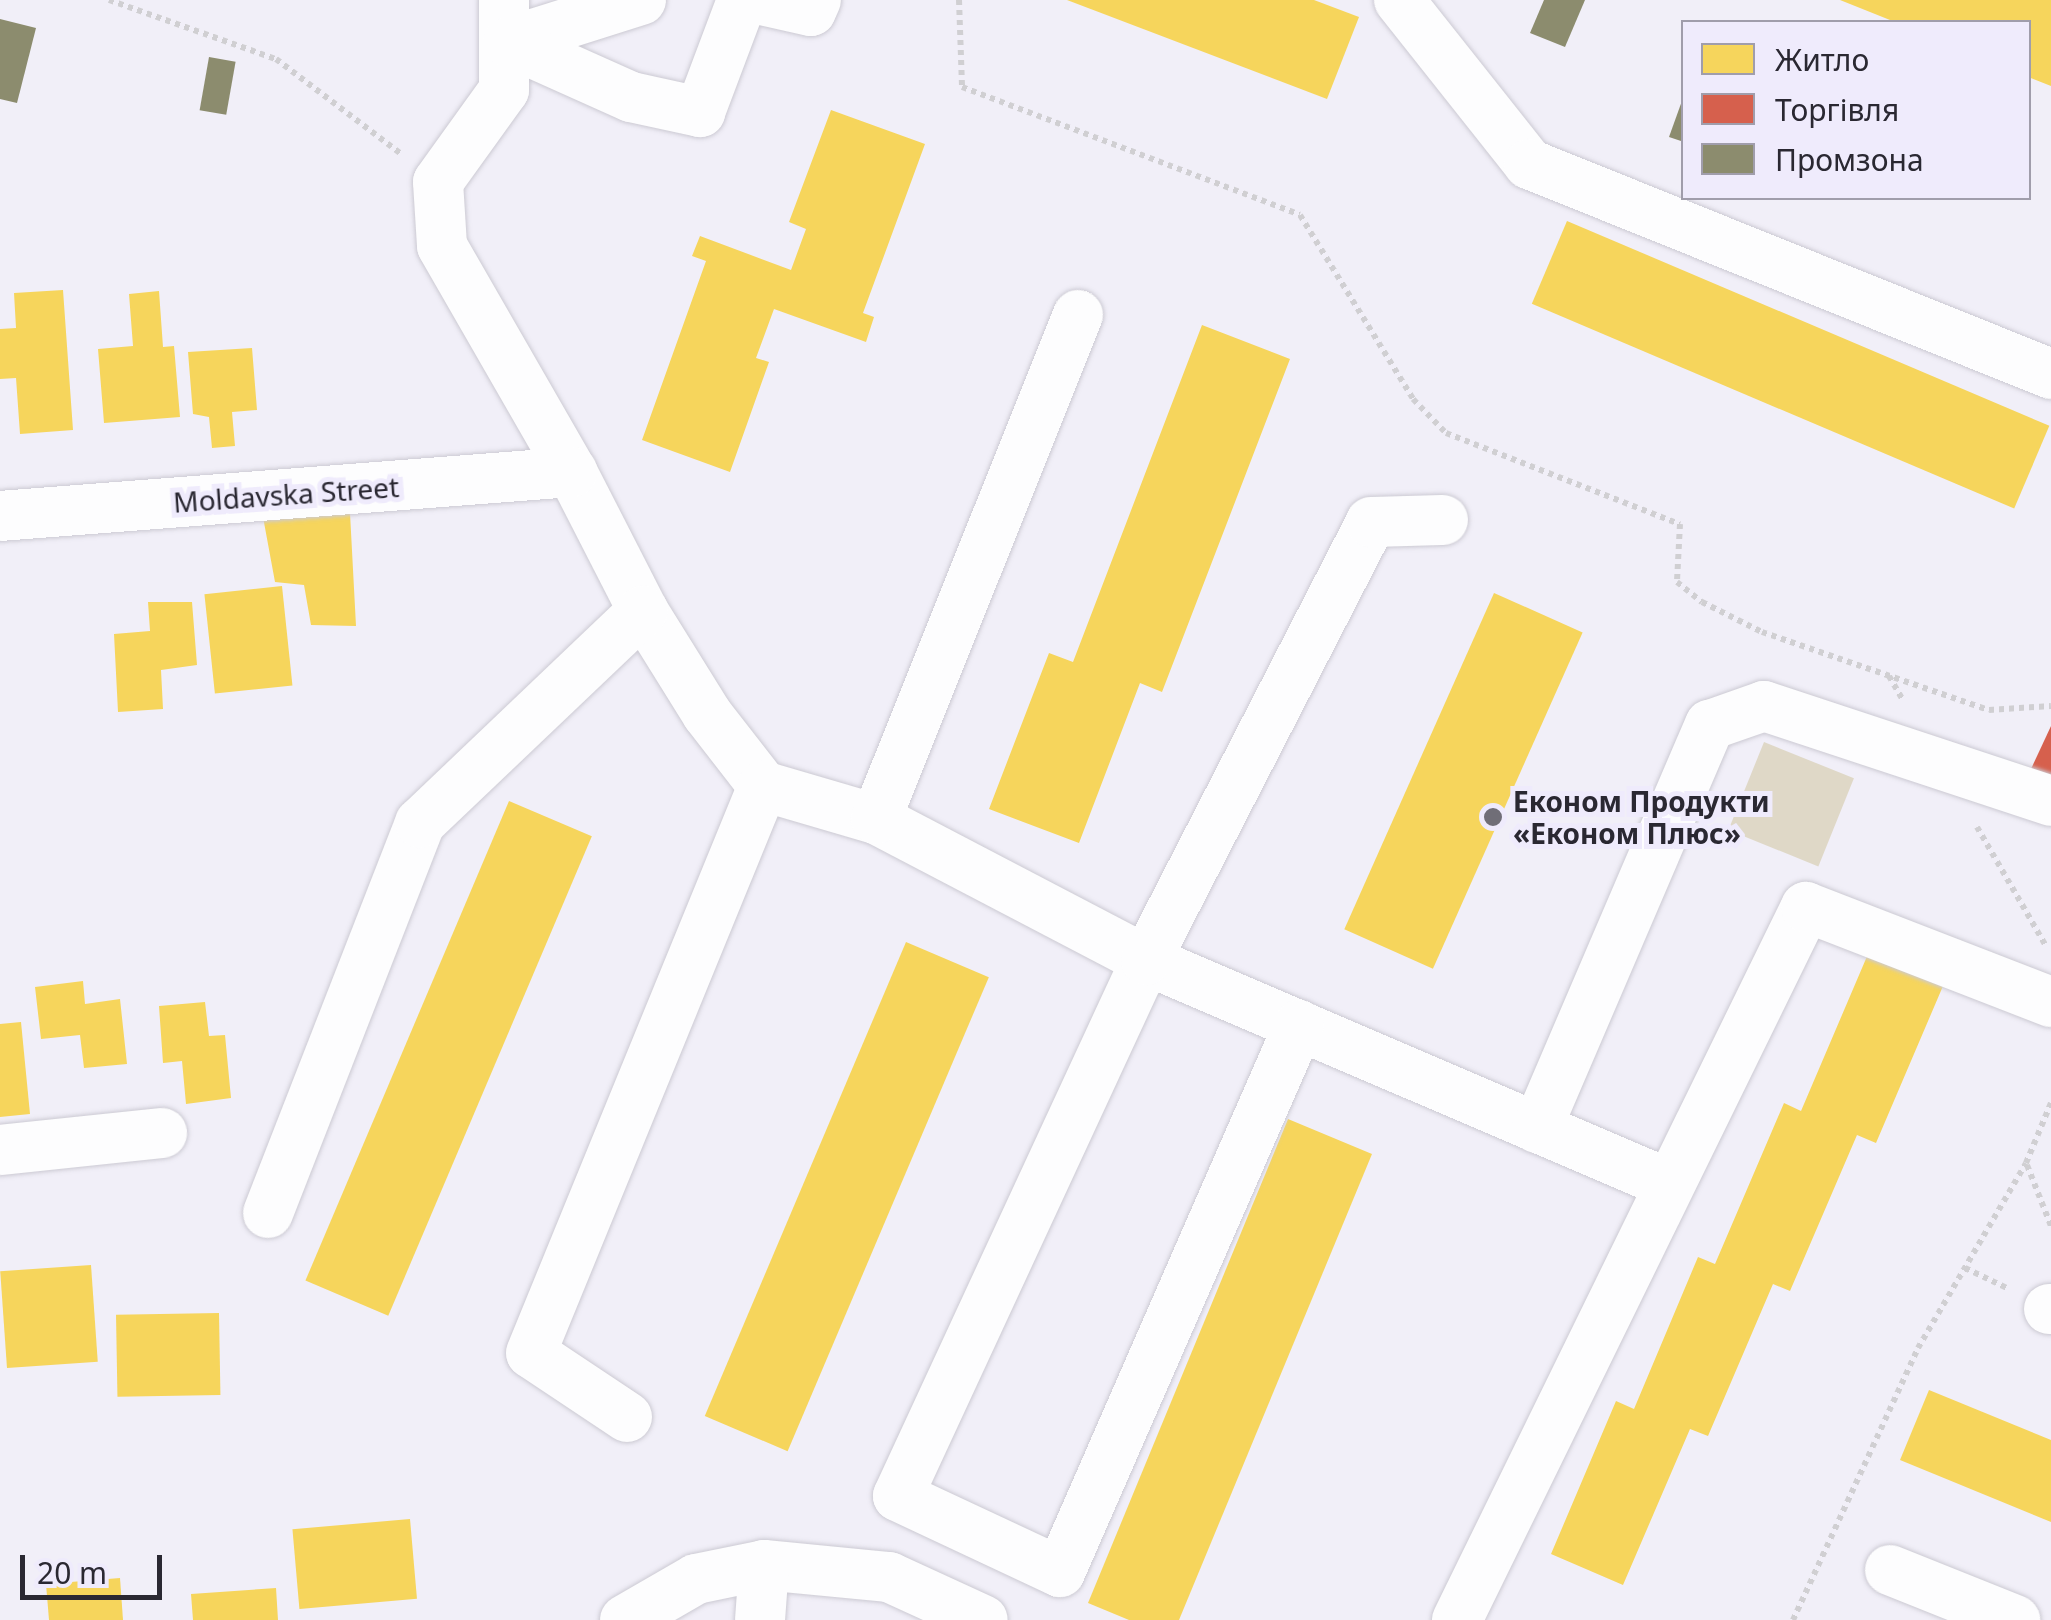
<!DOCTYPE html>
<html>
<head>
<meta charset="utf-8">
<style>
	body { margin:0 }
	#map { position:relative; width:2051px; height:1620px; overflow:hidden; background:#f1eff8; font-family:"Noto Sans",sans-serif }
	div>[style] { position:absolute }
	.green>* { inset:0; background:#dfd8c7; transform-origin:0 0 }
	.homes>* { inset:0; background:#f6d55c; transform-origin:0 0 }
	.shops>* { inset:0; background:#d6604d }
	.industry>* { inset:0; background:#8c8c6e; transform-origin:0 0 }
	.path>* { height:6px; margin-top:-3px; transform-origin:0; background:repeating-linear-gradient(90deg,#d0cfd2 0 5px,transparent 0 10px) }
	.roads { filter:drop-shadow(0 0 2px #cccad3) drop-shadow(0 0 2px #cccad3) }
	.minor>* { height:50px; margin:-25px; padding:0 25px; transform-origin:25px; border-radius:25px; background:#fdfdfe }
	.dots>* { width:28px; height:28px; translate:-50% -50%; box-sizing:border-box; border:5px solid #efebfc; border-radius:50% }
	span { translate:-50% -50%; white-space:nowrap; text-align:center; line-height:1.15; -webkit-text-stroke:10px #efebfc; paint-order:stroke }
	.street-label { font-size:28px; color:#2a2832 }
	.poi-label { font-size:28px; color:#2a2832; font-weight:700 }
	.left { translate:0 -50%; text-align:left }
	.legend { position:absolute; left:1681px; top:20px; width:350px; height:180px; box-sizing:border-box; background:#efebfc; border:2px solid #a09dab; margin:0; padding:12px 18px; list-style:none; font-size:30px; color:#2a2832 }
	.legend li { display:flex; align-items:center; gap:20px; height:50px }
	.legend b { width:50px; border:2px solid #a09dab }
	.scale { position:absolute; left:20px; top:1555px; width:142px; height:45px; box-sizing:border-box; border:5px solid #2a2832; border-top:0; padding-left:12px; font-size:30px; line-height:35px; white-space:nowrap; color:#2a2832; -webkit-text-stroke:8px #efebfc; paint-order:stroke }
</style>
</head>
<body>
<div id="map">
	<div class="green">
		<i style="left:1764px;top:742px;width:97px;height:95px;rotate:22deg"></i>
	</div>
	<div class="homes">
		<i style="clip-path:polygon(1067px 0,1314px 0,1359px 17px,1327px 99px)"></i>
		<i style="clip-path:polygon(1840px 0,2051px 0,2051px 86px,2028px 77px,2028px 22px,1895px 22px)"></i>
		<i style="clip-path:polygon(831px 110px,925px 144px,863px 313px,874px 317px,866px 342px,774px 309px,756px 358px,769px 362px,730px 472px,642px 440px,706px 261px,692px 256px,700px 236px,791px 270px,806px 229px,789px 222px)"></i>
		<i style="left:1567px;top:221px;width:524px;height:90px;rotate:23deg"></i>
		<i style="clip-path:polygon(63px 290px,73px 430px,20px 434px,16px 378px,0 379px,0 329px,16px 328px,14px 293px)"></i>
		<i style="clip-path:polygon(159px 291px,163px 347px,174px 346px,180px 417px,104px 423px,98px 349px,133px 346px,129px 294px)"></i>
		<i style="clip-path:polygon(1202px 325px,1290px 359px,1162px 692px,1140px 683px,1079px 843px,989px 809px,1049px 653px,1073px 662px)"></i>
		<i style="clip-path:polygon(252px 348px,257px 410px,232px 412px,235px 446px,212px 448px,209px 417px,193px 414px,188px 352px)"></i>
		<i style="clip-path:polygon(350px 513px,356px 626px,311px 625px,304px 585px,275px 582px,263px 517px)"></i>
		<i style="left:282px;top:586px;width:100px;height:78px;rotate:84deg"></i>
		<i style="left:1494px;top:593px;width:97px;height:368px;rotate:24deg"></i>
		<i style="clip-path:polygon(148px 602px,192px 602px,197px 665px,161px 670px,163px 709px,118px 712px,114px 634px,150px 631px)"></i>
		<i style="left:509px;top:801px;width:90px;height:521px;rotate:23deg"></i>
		<i style="left:906px;top:942px;width:90px;height:515px;rotate:23deg"></i>
		<i style="clip-path:polygon(1868px 954px,1943px 986px,1876px 1143px,1857px 1135px,1790px 1291px,1773px 1284px,1708px 1436px,1690px 1429px,1623px 1585px,1551px 1554px,1616px 1401px,1634px 1409px,1698px 1257px,1715px 1264px,1784px 1103px,1801px 1111px)"></i>
		<i style="clip-path:polygon(83px 981px,85px 1004px,120px 999px,127px 1064px,84px 1068px,80px 1035px,41px 1039px,35px 987px)"></i>
		<i style="clip-path:polygon(205px 1002px,209px 1036px,225px 1035px,231px 1098px,186px 1104px,182px 1061px,163px 1063px,159px 1006px)"></i>
		<i style="clip-path:polygon(21px 1022px,30px 1114px,0 1117px,0 1024px)"></i>
		<i style="clip-path:polygon(1288px 1119px,1372px 1154px,1179px 1620px,1129px 1620px,1088px 1603px)"></i>
		<i style="left:91px;top:1265px;width:97px;height:91px;rotate:86deg"></i>
		<i style="left:219px;top:1313px;width:82px;height:103px;rotate:89deg"></i>
		<i style="clip-path:polygon(1929px 1390px,2051px 1440px,2051px 1522px,1900px 1460px)"></i>
		<i style="left:410px;top:1519px;width:80px;height:118px;rotate:85deg"></i>
		<i style="clip-path:polygon(120px 1578px,123px 1620px,49px 1620px,46px 1584px)"></i>
		<i style="clip-path:polygon(276px 1588px,278px 1620px,193px 1620px,191px 1594px)"></i>
	</div>
	<div class="shops">
		<i style="clip-path:polygon(2051px 726px,2051px 777px,2031px 769px)"></i>
	</div>
	<div class="industry">
		<i style="clip-path:polygon(1544px 0,1585px 0,1565px 47px,1530px 33px)"></i>
		<i style="clip-path:polygon(0 19px,36px 28px,17px 103px,0 99px)"></i>
		<i style="left:209px;top:57px;width:27px;height:54px;rotate:10deg"></i>
		<i style="clip-path:polygon(1683px 98px,1684px 98px,1684px 142px,1669px 137px)"></i>
	</div>
	<div class="path">
		<i style="left:109px;top:0;width:177px;rotate:19.5deg"></i>
		<i style="left:276px;top:59px;width:157px;rotate:37.2deg"></i>
		<i style="left:959px;top:0;width:87px;rotate:88deg"></i>
		<i style="left:962px;top:87px;width:361px;rotate:20.7deg"></i>
		<i style="left:1300px;top:215px;width:216px;rotate:58.4deg"></i>
		<i style="left:1413px;top:399px;width:47px;rotate:45.9deg"></i>
		<i style="left:1446px;top:433px;width:251px;rotate:21.3deg"></i>
		<i style="left:1680px;top:524px;width:58px;rotate:93deg"></i>
		<i style="left:1677px;top:582px;width:32px;rotate:39deg"></i>
		<i style="left:1702px;top:602px;width:67px;rotate:26.6deg"></i>
		<i style="left:1762px;top:632px;width:240px;rotate:19deg"></i>
		<i style="left:1989px;top:710px;width:62px;rotate:-3.7deg"></i>
		<i style="left:1889px;top:676px;width:28px;rotate:60deg"></i>
		<i style="left:1977px;top:827px;width:138px;rotate:59.9deg"></i>
		<i style="left:2027px;top:1165px;width:66px;rotate:68.5deg"></i>
		<i style="left:1965px;top:1268px;width:49px;rotate:25.5deg"></i>
		<i style="left:1793px;top:1620px;width:299px;rotate:-65.3deg"></i>
		<i style="left:1918px;top:1348px;width:214px;rotate:-59.7deg"></i>
		<i style="left:2026px;top:1163px;width:65px;rotate:-67.4deg"></i>
	</div>
	<div class="roads">
		<div class="minor">
			<i style="left:504px;top:0;width:90px;rotate:90deg"></i>
			<i style="left:504px;top:90px;width:113px;rotate:125.7deg"></i>
			<i style="left:438px;top:182px;width:64px;rotate:86.4deg"></i>
			<i style="left:442px;top:246px;width:261px;rotate:60.1deg"></i>
			<i style="left:572px;top:472px;width:156px;rotate:62.9deg"></i>
			<i style="left:643px;top:611px;width:121px;rotate:58.1deg"></i>
			<i style="left:707px;top:714px;width:91px;rotate:52.1deg"></i>
			<i style="left:763px;top:786px;width:118px;rotate:16.3deg"></i>
			<i style="left:876px;top:819px;width:305px;rotate:27.6deg"></i>
			<i style="left:1146px;top:960px;width:569px;rotate:23.19deg"></i>
			<i style="left:641px;top:0;width:139px;rotate:162.5deg"></i>
			<i style="left:508px;top:42px;width:135px;rotate:24.1deg"></i>
			<i style="left:631px;top:97px;width:71px;rotate:12.3deg"></i>
			<i style="left:700px;top:112px;width:120px;rotate:-69.4deg"></i>
			<i style="left:762px;top:0;width:50px;rotate:12.7deg"></i>
			<i style="left:811px;top:11px;width:12px;rotate:-66deg"></i>
			<i style="left:1399px;top:0;width:209px;rotate:51.6deg"></i>
			<i style="left:1529px;top:164px;width:563px;rotate:21.91deg"></i>
			<i style="left:0;top:516px;width:574px;rotate:-4.4deg"></i>
			<i style="left:876px;top:819px;width:543px;rotate:-68.16deg"></i>
			<i style="left:1299px;top:1025px;width:597px;rotate:113.6deg"></i>
			<i style="left:1060px;top:1572px;width:179px;rotate:-154.9deg"></i>
			<i style="left:898px;top:1496px;width:591px;rotate:-65.17deg"></i>
			<i style="left:1146px;top:960px;width:492px;rotate:-62.8deg"></i>
			<i style="left:1371px;top:522px;width:72px;rotate:-1.6deg"></i>
			<i style="left:1537px;top:1128px;width:439px;rotate:-66.8deg"></i>
			<i style="left:1710px;top:725px;width:57px;rotate:-19.4deg"></i>
			<i style="left:1764px;top:706px;width:302px;rotate:18.3deg"></i>
			<i style="left:0;top:1150px;width:163px;rotate:-6deg"></i>
			<i style="left:268px;top:1213px;width:419px;rotate:-68.7deg"></i>
			<i style="left:420px;top:823px;width:308px;rotate:-43.6deg"></i>
			<i style="left:2049px;top:1309px;width:2px"></i>
			<i style="left:627px;top:1417px;width:115px;rotate:-146.3deg"></i>
			<i style="left:531px;top:1353px;width:613px;rotate:-67.75deg"></i>
			<i style="left:1890px;top:1570px;width:135px;rotate:21.8deg"></i>
			<i style="left:625px;top:1620px;width:82px;rotate:-30deg"></i>
			<i style="left:696px;top:1579px;width:69px;rotate:-11.6deg"></i>
			<i style="left:764px;top:1565px;width:126px;rotate:5.5deg"></i>
			<i style="left:889px;top:1577px;width:103px;rotate:24.6deg"></i>
			<i style="left:760px;top:1620px;width:55px;rotate:-85.8deg"></i>
			<i style="left:1457px;top:1620px;width:794px;rotate:-63.92deg"></i>
			<i style="left:1806px;top:907px;width:263px;rotate:21.2deg"></i>
		</div>
	</div>
	<div class="dots">
		<i style="left:1493px;top:817px;background:#706e77"></i>
	</div>
	<div class="street-label">
		<span style="left:286px;top:494px;rotate:-4deg">Moldavska Street</span>
	</div>
	<div class="poi-label">
		<span class="left" style="left:1513px;top:817px">Економ Продукти<br>«Економ Плюс»</span>
	</div>
	<ul class="legend">
	<li><b style="height:28px;background:#f6d55c"></b>Житло</li>
	<li><b style="height:28px;background:#d6604d"></b>Торгівля</li>
	<li><b style="height:28px;background:#8c8c6e"></b>Промзона</li>
	</ul>
	<div class="scale">20 m</div>
</div>
</body>
</html>
